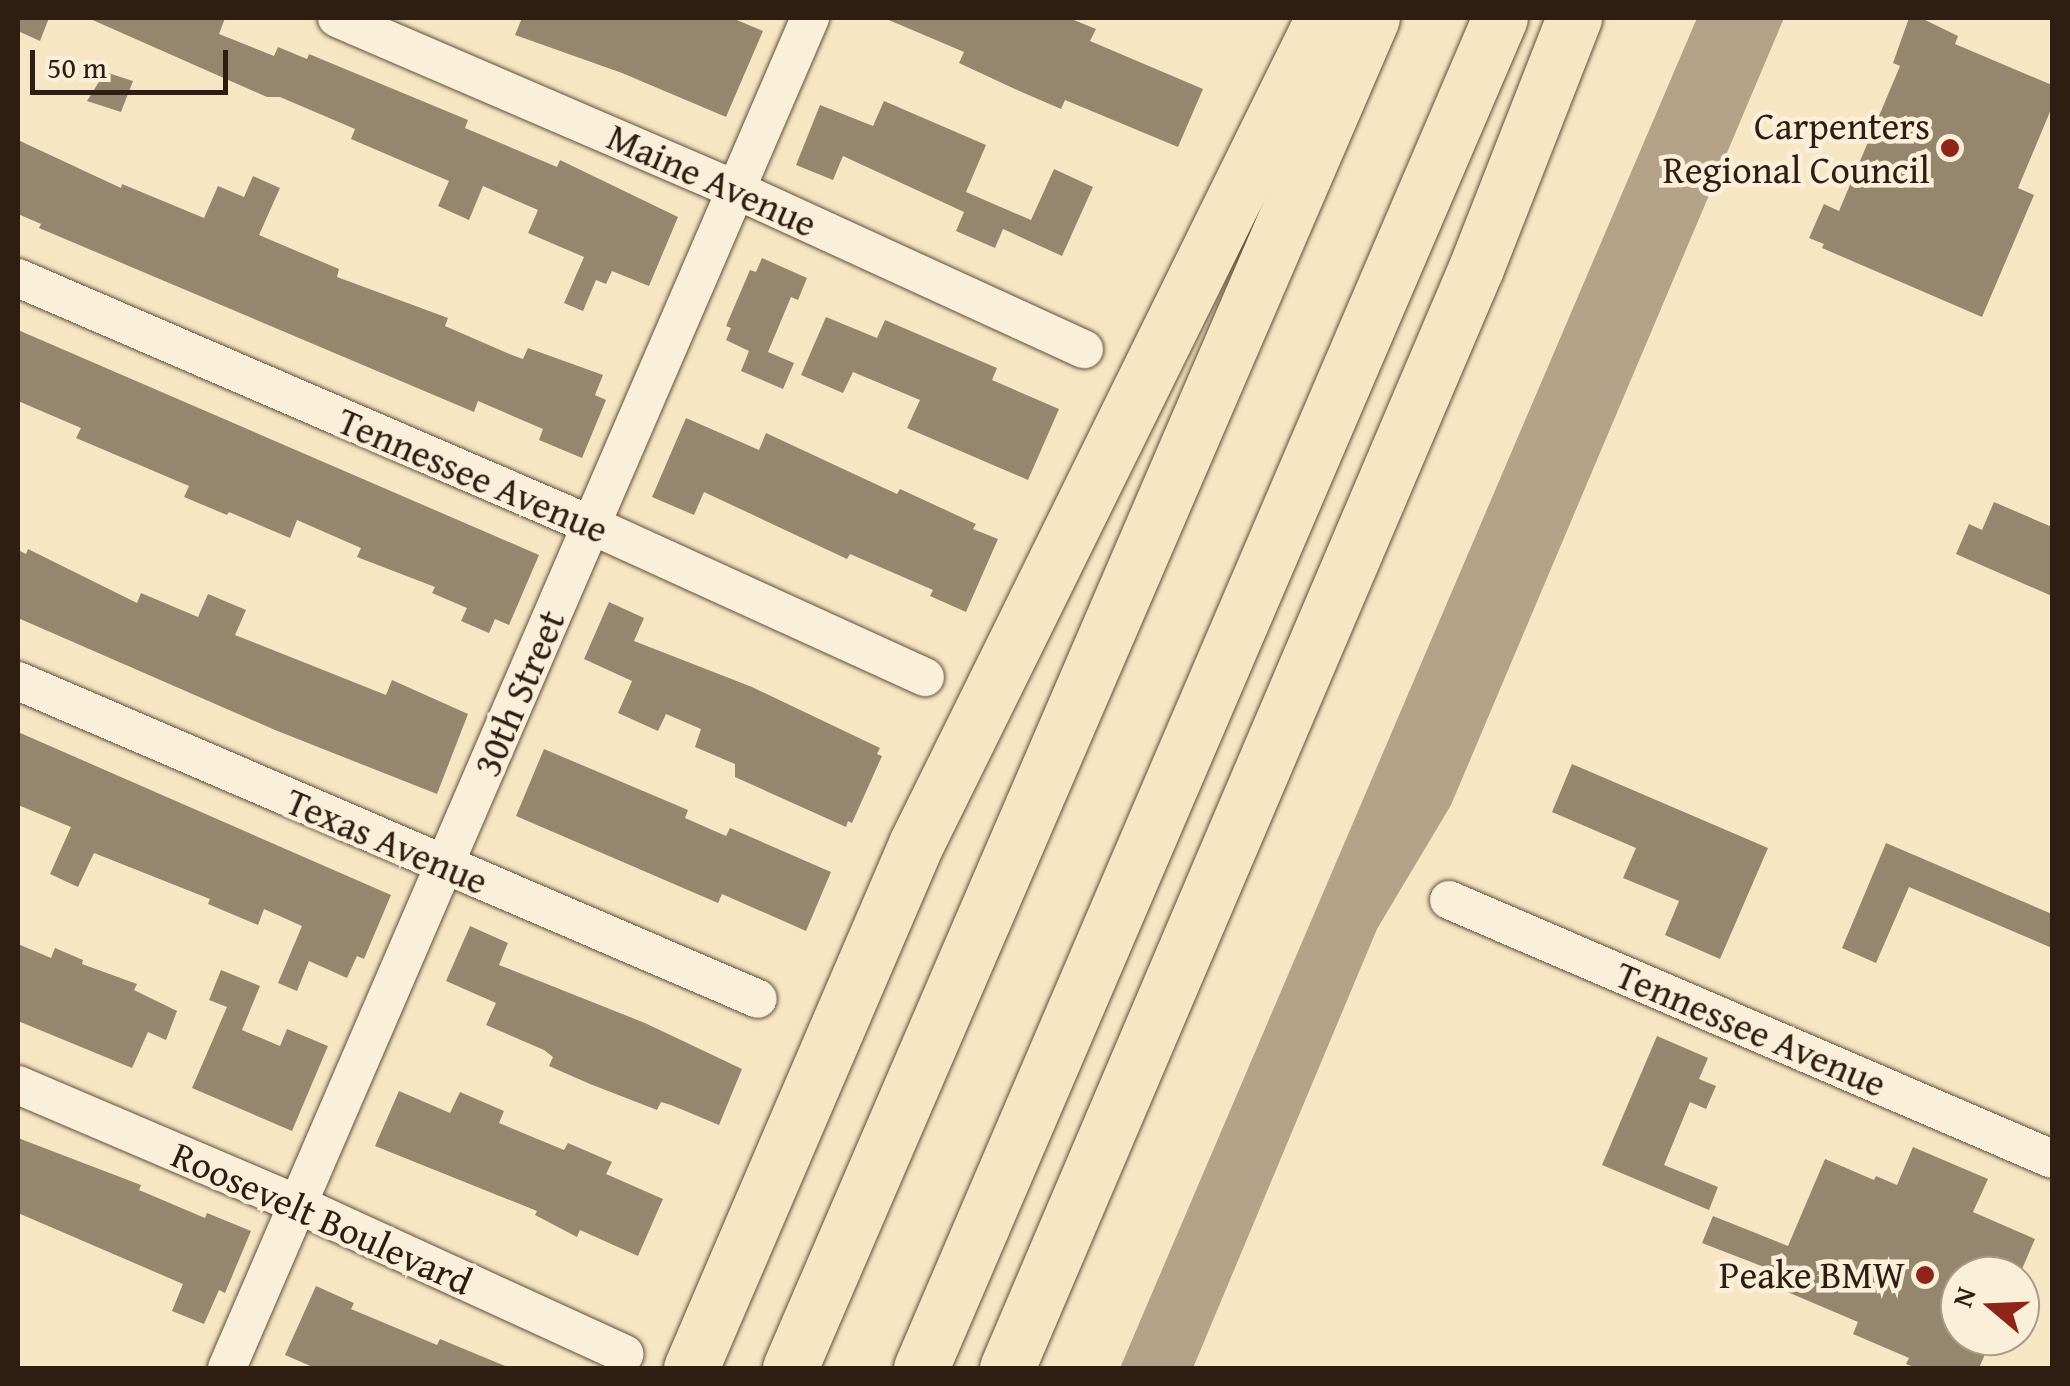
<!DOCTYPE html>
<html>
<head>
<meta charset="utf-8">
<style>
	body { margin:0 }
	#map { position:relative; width:2070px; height:1386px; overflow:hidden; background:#f7e6c3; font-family:"Gentium Book Plus",serif }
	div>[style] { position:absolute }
	.water>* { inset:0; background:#b3a287 }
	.building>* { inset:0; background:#97866e }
	.roads { filter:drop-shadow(0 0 2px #614f3e) drop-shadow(0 0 2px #614f3e) }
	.minor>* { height:38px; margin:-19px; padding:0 19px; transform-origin:19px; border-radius:19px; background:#faefd8 }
	.highway>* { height:55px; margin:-27.5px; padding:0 27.5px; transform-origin:27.5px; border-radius:27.5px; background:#f7e6c3 }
	.dots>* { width:28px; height:28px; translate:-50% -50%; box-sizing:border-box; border:5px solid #faefd8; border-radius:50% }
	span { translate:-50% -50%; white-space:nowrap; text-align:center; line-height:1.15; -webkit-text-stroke:9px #faefd8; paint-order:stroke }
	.poi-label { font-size:38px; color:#2f1d12 }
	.right { translate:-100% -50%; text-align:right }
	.street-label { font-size:38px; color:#2f1d12 }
	.frame { position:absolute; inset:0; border:20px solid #2f1d12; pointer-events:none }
	.north { position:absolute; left:1940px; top:1256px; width:100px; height:100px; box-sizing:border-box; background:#faefd8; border:2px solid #a99b89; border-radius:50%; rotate:289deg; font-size:28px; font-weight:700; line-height:40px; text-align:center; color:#2f1d12 }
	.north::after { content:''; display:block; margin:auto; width:35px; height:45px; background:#8f2418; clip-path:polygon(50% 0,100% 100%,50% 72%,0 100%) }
	.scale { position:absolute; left:30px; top:50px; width:198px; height:45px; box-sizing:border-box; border:5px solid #2f1d12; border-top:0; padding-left:12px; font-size:30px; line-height:35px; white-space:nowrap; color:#2f1d12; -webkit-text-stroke:8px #faefd8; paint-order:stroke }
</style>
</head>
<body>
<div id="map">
	<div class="water">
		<i style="clip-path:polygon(1697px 18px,1784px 18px,1451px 805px,1377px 929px,1193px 1368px,1120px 1368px)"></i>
	</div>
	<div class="building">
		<i style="clip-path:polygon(18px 18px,49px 18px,40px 41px,18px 31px)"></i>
		<i style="clip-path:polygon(88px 18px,225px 18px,219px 34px,274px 56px,278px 47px,307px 59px,309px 54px,468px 120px,465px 128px,557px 167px,560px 160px,678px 217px,649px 286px,612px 271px,606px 284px,596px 280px,583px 311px,564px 303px,584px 257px,528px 233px,538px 210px,483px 186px,469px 220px,438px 206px,449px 181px,351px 139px,355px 129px,280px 97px,267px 97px)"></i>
		<i style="clip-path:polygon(522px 18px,732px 18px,763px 31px,726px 117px,622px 73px,515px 35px)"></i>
		<i style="clip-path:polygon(884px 18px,1069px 18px,1096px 29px,1090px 41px,1203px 89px,1178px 147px,1065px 100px,1061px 109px,1017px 90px,959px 63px,964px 52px)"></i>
		<i style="clip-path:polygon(1909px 18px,1921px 18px,1958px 36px,1955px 44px,2052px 85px,2052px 107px,2018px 188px,2034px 195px,1982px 317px,1822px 248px,1824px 244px,1809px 238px,1824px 204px,1839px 211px,1900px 66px,1893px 63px)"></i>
		<i style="clip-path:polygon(105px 72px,133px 81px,121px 112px,87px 101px)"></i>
		<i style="clip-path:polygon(884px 101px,986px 145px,966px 192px,1031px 220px,1054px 169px,1093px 187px,1062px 256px,1003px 229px,995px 248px,956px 231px,964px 212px,843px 156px,833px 180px,796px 165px,820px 105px,873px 126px)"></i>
		<i style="clip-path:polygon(18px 140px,121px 188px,122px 184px,204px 218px,218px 186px,244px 197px,253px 176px,280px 188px,259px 235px,339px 269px,337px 277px,448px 318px,445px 326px,512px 355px,523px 359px,528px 348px,603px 375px,595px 395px,606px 400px,582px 458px,539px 440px,543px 429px,478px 401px,474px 412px,39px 228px,41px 224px,18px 214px)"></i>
		<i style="clip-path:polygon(762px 258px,807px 278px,798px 300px,791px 297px,768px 352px,794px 363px,783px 389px,741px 371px,749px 351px,726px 340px,731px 328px,726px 326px,750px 270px,756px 272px)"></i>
		<i style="clip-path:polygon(826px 317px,877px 338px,885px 320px,997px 368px,992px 380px,1059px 409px,1028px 480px,907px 428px,920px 400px,853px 372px,843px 393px,801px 375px)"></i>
		<i style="clip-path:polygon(18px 330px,539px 555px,509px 625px,495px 619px,489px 633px,461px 621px,467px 608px,432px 593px,435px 587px,357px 557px,361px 548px,297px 520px,290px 538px,229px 512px,227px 515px,184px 497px,189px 486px,76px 438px,81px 428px,18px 401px)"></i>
		<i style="clip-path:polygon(686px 418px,759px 450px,766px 433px,897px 494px,900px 489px,976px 524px,973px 529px,998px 539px,966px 612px,930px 596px,933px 590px,850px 554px,847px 559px,704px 492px,694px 515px,652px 497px)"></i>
		<i style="clip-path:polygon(1994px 502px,2052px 527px,2052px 596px,1956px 554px,1969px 524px,1982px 530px)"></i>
		<i style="clip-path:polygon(28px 549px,137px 603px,141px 593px,198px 617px,208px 594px,246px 610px,235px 635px,386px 695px,392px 680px,468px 714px,437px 794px,275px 730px,18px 618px,18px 550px,26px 554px)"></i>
		<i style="clip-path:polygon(609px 602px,644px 618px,634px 641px,752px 687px,880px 748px,877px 754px,882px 756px,852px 823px,848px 821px,846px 827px,735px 777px,735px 764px,695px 747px,701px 729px,666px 714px,658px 731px,618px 713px,632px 681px,584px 659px)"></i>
		<i style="clip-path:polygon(18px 732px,391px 895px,364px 959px,357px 956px,347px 978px,309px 961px,297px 991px,278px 983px,302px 926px,264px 909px,258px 925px,208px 904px,210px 899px,94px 853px,78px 887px,50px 874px,71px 827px,18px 805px)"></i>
		<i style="clip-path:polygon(544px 749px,688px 810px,685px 818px,726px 836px,730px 828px,831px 872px,806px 931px,722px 894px,718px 903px,516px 816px)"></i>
		<i style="clip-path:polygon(1572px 764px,1768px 848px,1720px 959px,1665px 935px,1679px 901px,1623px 878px,1636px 848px,1552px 812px)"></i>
		<i style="clip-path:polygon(1886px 843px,2052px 914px,2052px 948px,1909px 887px,1876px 963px,1842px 948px)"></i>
		<i style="clip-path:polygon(470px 926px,508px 943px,499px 965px,645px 1023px,742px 1069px,719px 1125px,671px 1105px,661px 1102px,657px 1110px,590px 1084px,549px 1066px,553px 1057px,544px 1050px,486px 1025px,496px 1003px,446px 981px)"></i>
		<i style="clip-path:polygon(18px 944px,51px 958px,55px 948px,83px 960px,82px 964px,137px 984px,134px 990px,177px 1011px,166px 1040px,148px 1032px,132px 1068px,18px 1021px)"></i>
		<i style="clip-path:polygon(221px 970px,260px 986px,242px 1030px,280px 1046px,287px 1029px,328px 1046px,292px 1131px,192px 1088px,227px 1007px,209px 1000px)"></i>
		<i style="clip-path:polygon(1657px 1036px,1708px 1058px,1699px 1079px,1716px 1086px,1706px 1109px,1690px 1102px,1664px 1165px,1718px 1187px,1709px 1210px,1602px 1165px)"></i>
		<i style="clip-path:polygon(399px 1091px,450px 1113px,460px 1092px,504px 1111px,499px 1123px,564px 1150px,568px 1143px,612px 1162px,606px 1174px,663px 1199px,638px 1256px,580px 1230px,577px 1237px,535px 1215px,537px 1211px,375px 1146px)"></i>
		<i style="clip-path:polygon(18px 1138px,141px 1185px,139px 1190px,205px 1218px,207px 1213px,251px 1231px,225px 1293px,219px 1290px,204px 1324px,172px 1311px,183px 1284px,18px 1213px)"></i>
		<i style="clip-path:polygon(1913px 1147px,1988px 1179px,1973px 1212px,2035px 1239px,2019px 1276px,1960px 1276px,1960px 1336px,1993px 1336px,1979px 1368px,1917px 1368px,1906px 1364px,1909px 1358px,1853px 1334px,1858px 1322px,1771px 1285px,1777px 1272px,1702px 1243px,1713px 1216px,1788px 1246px,1825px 1159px,1874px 1180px,1876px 1176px,1897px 1185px)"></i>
		<i style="clip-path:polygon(316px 1286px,354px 1303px,351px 1309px,437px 1345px,440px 1339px,510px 1368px,315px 1368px,285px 1355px)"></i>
	</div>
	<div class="roads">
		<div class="minor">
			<i style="left:337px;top:18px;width:432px;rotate:23.3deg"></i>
			<i style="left:734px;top:189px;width:385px;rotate:24.6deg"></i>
			<i style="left:18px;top:278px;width:624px;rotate:23.32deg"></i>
			<i style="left:591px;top:525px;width:367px;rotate:24.5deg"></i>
			<i style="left:18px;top:681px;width:805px;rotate:23.25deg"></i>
			<i style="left:1449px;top:900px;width:656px;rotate:23.24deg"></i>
			<i style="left:18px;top:1085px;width:306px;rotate:23.1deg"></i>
			<i style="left:299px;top:1205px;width:358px;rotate:24.6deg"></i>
			<i style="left:227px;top:1368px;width:1471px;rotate:-66.64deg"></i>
		</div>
		<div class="highway">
			<i style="left:691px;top:1368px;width:570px;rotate:-66.76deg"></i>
			<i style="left:916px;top:844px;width:921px;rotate:-63.77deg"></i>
			<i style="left:790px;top:1368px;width:1470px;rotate:-66.68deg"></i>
			<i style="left:921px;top:1368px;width:1469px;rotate:-66.79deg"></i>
			<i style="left:1007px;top:1368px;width:1196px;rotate:-66.91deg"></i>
			<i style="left:1476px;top:268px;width:269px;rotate:-68.6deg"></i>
		</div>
	</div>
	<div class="dots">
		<i style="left:1950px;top:148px;background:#8f2418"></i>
		<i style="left:1925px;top:1275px;background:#8f2418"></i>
	</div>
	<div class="poi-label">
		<span class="right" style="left:1930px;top:148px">Carpenters<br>Regional Council</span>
		<span class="right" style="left:1905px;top:1275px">Peake BMW</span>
	</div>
	<div class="street-label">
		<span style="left:712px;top:180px;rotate:24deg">Maine Avenue</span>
		<span style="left:473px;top:475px;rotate:23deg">Tennessee Avenue</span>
		<span style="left:519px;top:693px;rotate:-67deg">30th Street</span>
		<span style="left:387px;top:841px;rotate:23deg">Texas Avenue</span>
		<span style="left:1751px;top:1029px;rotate:23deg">Tennessee Avenue</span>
		<span style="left:322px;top:1218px;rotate:24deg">Roosevelt Boulevard</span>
	</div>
	<div class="frame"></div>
	<div class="north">N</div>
	<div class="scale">50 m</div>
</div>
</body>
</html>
